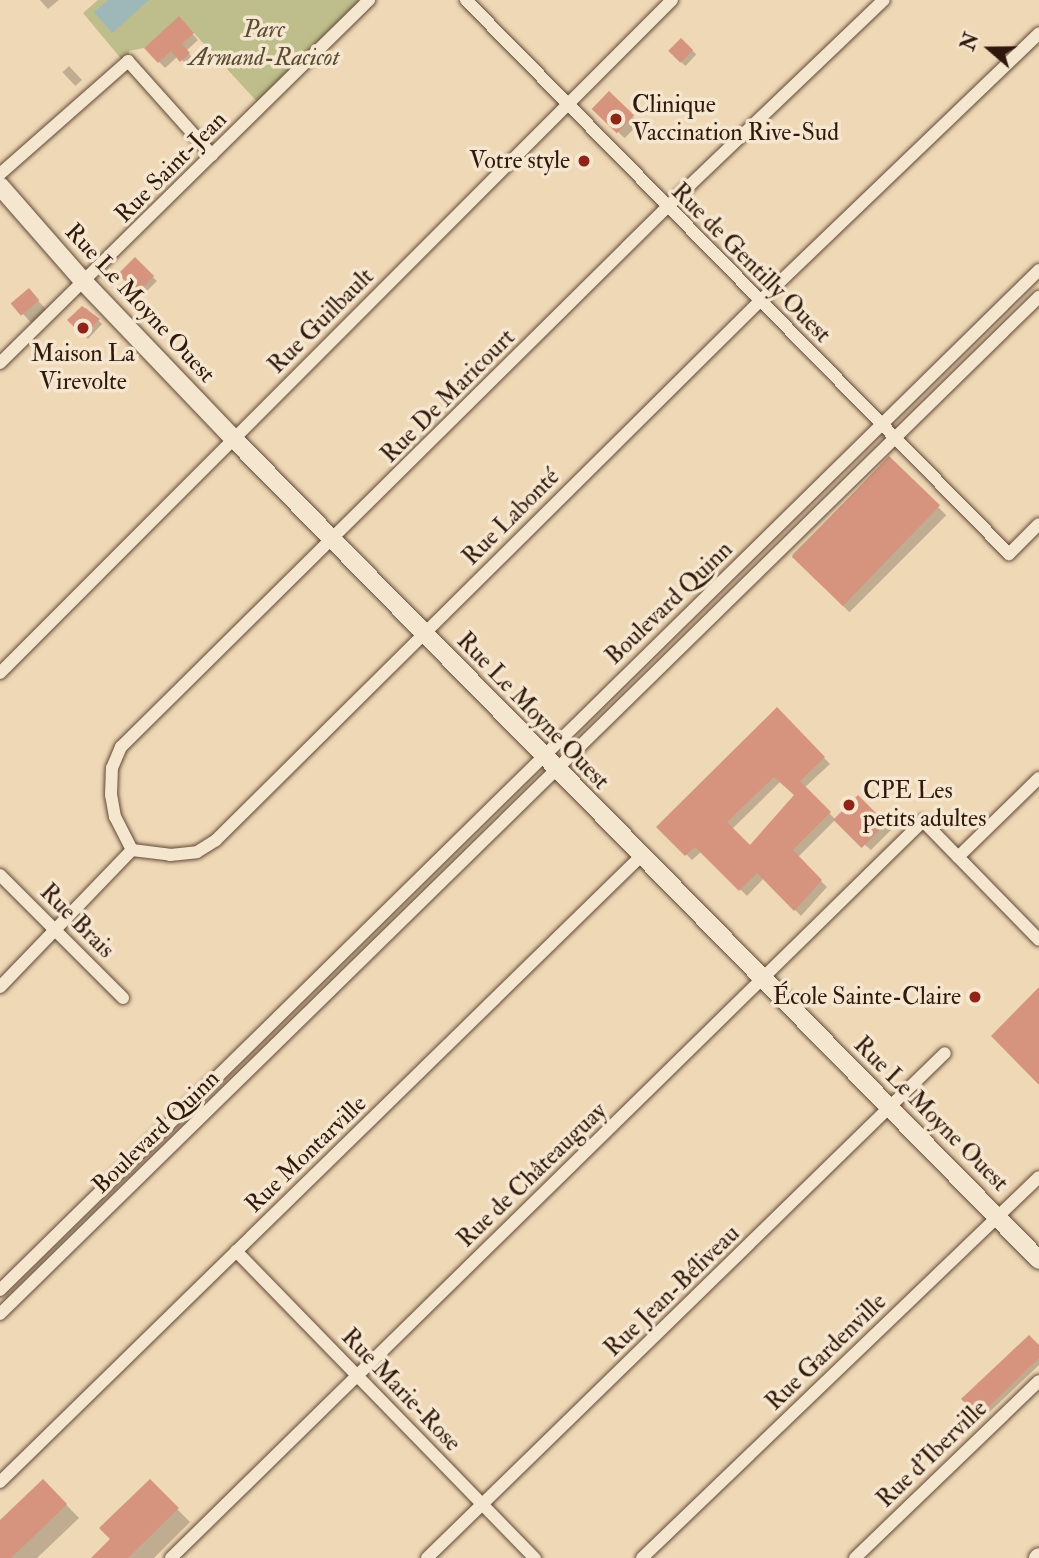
<!DOCTYPE html>
<html>
<head>
<meta charset="utf-8">
<style>
	body { margin:0 }
	#map { position:relative; width:1039px; height:1558px; overflow:hidden; background:#efd8b6; font-family:"IM FELL Double Pica",serif }
	div>[style] { position:absolute }
	.green>* { inset:0; background:#bdbe8b }
	.water>* { inset:0; background:#9eb7b8 }
	.shadow>* { inset:0; background:#0003; transform-origin:0 0 }
	.building>* { inset:0; background:#d6947f; transform-origin:0 0 }
	.roads { filter:drop-shadow(0 0 2px #604936) drop-shadow(0 0 2px #604936) }
	.street>* { height:12px; margin:-6px; padding:0 6px; transform-origin:6px; border-radius:6px; background:#f5e6d0 }
	.secondary>* { height:18px; margin:-9px; padding:0 9px; transform-origin:9px; border-radius:9px; background:#f5e6d0 }
	.dots>* { width:19px; height:19px; translate:-50% -50%; box-sizing:border-box; border:4px solid #f5e6d0; border-radius:50% }
	span { translate:-50% -50%; white-space:nowrap; text-align:center; line-height:1.15; -webkit-text-stroke:7px #f5e6d0; paint-order:stroke }
	.park-label { font-size:24px; color:#5a4b32; font-style:italic }
	.poi-label { font-size:24px; color:#30190c }
	.left { translate:0 -50%; text-align:left }
	.right { translate:-100% -50%; text-align:right }
	.street-label { font-size:24px; color:#30190c }
	.north { position:absolute; left:955px; top:14px; width:70px; height:70px; -webkit-text-stroke:5px #f5e6d0; paint-order:stroke; rotate:290deg; font-size:19px; font-weight:700; line-height:28px; text-align:center; color:#30190c }
	.north::after { content:''; display:block; margin:auto; width:24px; height:32px; background:#30190c; clip-path:polygon(50% 0,100% 100%,50% 72%,0 100%) }
</style>
</head>
<body>
<div id="map">
	<div class="green">
		<i style="clip-path:polygon(98px 0,358px 0,363px 5px,262px 107px,179px 17px,144px 48px,129px 51px,128px 61px,123px 61px,83px 13px)"></i>
	</div>
	<div class="water">
		<i style="clip-path:polygon(108px 0,149px 0,112px 33px,94px 12px)"></i>
	</div>
	<div class="shadow">
		<i style="clip-path:polygon(40px 0,59px 0,48px 9px)"></i>
		<i style="clip-path:polygon(179px 19px,198px 40px,186px 51px,195px 60px,188px 66px,178px 56px,165px 68px,146px 48px)"></i>
		<i style="left:681px;top:40px;width:21px;height:16px;rotate:43deg"></i>
		<i style="left:69px;top:66px;width:19px;height:9px;rotate:47deg"></i>
		<i style="left:609px;top:94px;width:42px;height:21px;rotate:44deg"></i>
		<i style="left:135px;top:259px;width:31px;height:21px;rotate:45deg"></i>
		<i style="left:29px;top:291px;width:25px;height:20px;rotate:47deg"></i>
		<i style="clip-path:polygon(86px 308px,102px 324px,88px 339px,70px 320px)"></i>
		<i style="left:889px;top:458px;width:81px;height:137px;rotate:45deg"></i>
		<i style="clip-path:polygon(evenodd,777px 710px,830px 764px,804px 788px,836px 820px,858px 797px,891px 830px,871px 850px,835px 820px,797px 858px,827px 887px,801px 916px,764px 878px,747px 896px,702px 851px,692px 860px,659px 827px,777px 710px,781px 781px,796px 795px,750px 848px,732px 829px,781px 781px)"></i>
		<i style="clip-path:polygon(1039px 1347px,1039px 1365px,983px 1418px,964px 1399px)"></i>
		<i style="clip-path:polygon(43px 1481px,79px 1518px,37px 1558px,0 1558px,0 1522px)"></i>
		<i style="clip-path:polygon(150px 1482px,190px 1522px,154px 1558px,93px 1558px,113px 1539px)"></i>
	</div>
	<div class="building">
		<i style="clip-path:polygon(179px 16px,194px 33px,182px 44px,190px 53px,180px 62px,171px 51px,158px 63px,144px 48px)"></i>
		<i style="left:681px;top:38px;width:17px;height:18px;rotate:45deg"></i>
		<i style="left:609px;top:91px;width:35px;height:25px;rotate:44deg"></i>
		<i style="left:135px;top:257px;width:27px;height:24px;rotate:45deg"></i>
		<i style="left:29px;top:288px;width:16px;height:24px;rotate:50deg"></i>
		<i style="clip-path:polygon(82px 306px,100px 319px,83px 336px,67px 320px)"></i>
		<i style="left:889px;top:456px;width:71px;height:140px;rotate:44deg"></i>
		<i style="clip-path:polygon(evenodd,777px 707px,825px 757px,800px 781px,831px 812px,793px 850px,822px 880px,794px 911px,757px 873px,739px 891px,695px 847px,685px 856px,656px 827px,777px 707px,774px 777px,794px 795px,750px 845px,727px 822px,774px 777px)"></i>
		<i style="left:858px;top:795px;width:40px;height:35px;rotate:45deg"></i>
		<i style="clip-path:polygon(1039px 987px,1039px 1085px,991px 1036px)"></i>
		<i style="clip-path:polygon(1029px 1335px,1039px 1345px,1039px 1358px,979px 1416px,961px 1399px)"></i>
		<i style="clip-path:polygon(43px 1479px,67px 1504px,11px 1558px,0 1558px,0 1520px)"></i>
		<i style="clip-path:polygon(150px 1479px,179px 1508px,128px 1558px,91px 1558px,110px 1539px,99px 1528px)"></i>
	</div>
	<div class="roads">
		<div class="street">
			<i style="left:466px;top:0;width:776px;rotate:45.57deg"></i>
			<i style="left:1009px;top:554px;width:42px;rotate:-45deg"></i>
			<i style="left:0;top:174px;width:171px;rotate:-41.4deg"></i>
			<i style="left:128px;top:61px;width:126px;rotate:48.2deg"></i>
			<i style="left:0;top:363px;width:518px;rotate:-44.53deg"></i>
			<i style="left:0;top:673px;width:951px;rotate:-45.04deg"></i>
			<i style="left:132px;top:850px;width:38px;rotate:7deg"></i>
			<i style="left:170px;top:855px;width:27px;rotate:-6deg"></i>
			<i style="left:197px;top:852px;width:22px;rotate:-32deg"></i>
			<i style="left:216px;top:840px;width:766px;rotate:-44.74deg"></i>
			<i style="left:760px;top:301px;width:387px;rotate:-43.8deg"></i>
			<i style="left:132px;top:850px;width:37px;rotate:-117deg"></i>
			<i style="left:115px;top:817px;width:22px;rotate:-100deg"></i>
			<i style="left:111px;top:795px;width:27px;rotate:-88deg"></i>
			<i style="left:112px;top:768px;width:23px;rotate:-67deg"></i>
			<i style="left:121px;top:747px;width:767px;rotate:-44.68deg"></i>
			<i style="left:666px;top:208px;width:301px;rotate:-43.7deg"></i>
			<i style="left:958px;top:857px;width:113px;rotate:-44.3deg"></i>
			<i style="left:0;top:875px;width:174px;rotate:45deg"></i>
			<i style="left:0;top:987px;width:190px;rotate:-46.1deg"></i>
			<i style="left:236px;top:1251px;width:429px;rotate:45.8deg"></i>
			<i style="left:0;top:1290px;width:1456px;rotate:-44.47deg"></i>
			<i style="left:0;top:1314px;width:1454px;rotate:-44.39deg"></i>
			<i style="left:0;top:1482px;width:896px;rotate:-44.32deg"></i>
			<i style="left:171px;top:1558px;width:1053px;rotate:-44.42deg"></i>
			<i style="left:923px;top:821px;width:166px;rotate:45.7deg"></i>
			<i style="left:427px;top:1558px;width:723px;rotate:-44.27deg"></i>
			<i style="left:642px;top:1558px;width:550px;rotate:-43.82deg"></i>
			<i style="left:855px;top:1558px;width:255px;rotate:-43.9deg"></i>
		</div>
		<div class="secondary">
			<i style="left:0;top:186px;width:128px;rotate:48.8deg"></i>
			<i style="left:84px;top:282px;width:216px;rotate:46.3deg"></i>
			<i style="left:233px;top:438px;width:1151px;rotate:45.56deg"></i>
			<i style="left:1038px;top:1558px;width:1px;rotate:-45deg"></i>
		</div>
	</div>
	<div class="dots">
		<i style="left:616px;top:119px;background:#8f2418"></i>
		<i style="left:584px;top:161px;background:#8f2418"></i>
		<i style="left:83px;top:328px;background:#8f2418"></i>
		<i style="left:849px;top:805px;background:#8f2418"></i>
		<i style="left:975px;top:997px;background:#8f2418"></i>
	</div>
	<div class="park-label">
		<span style="left:264px;top:44px">Parc<br>Armand-Racicot</span>
	</div>
	<div class="poi-label">
		<span class="left" style="left:632px;top:119px">Clinique<br>Vaccination Rive-Sud</span>
		<span class="right" style="left:570px;top:161px">Votre style</span>
		<span style="left:83px;top:368px">Maison La<br>Virevolte</span>
		<span class="left" style="left:863px;top:805px">CPE Les<br>petits adultes</span>
		<span class="right" style="left:961px;top:997px">École Sainte-Claire</span>
	</div>
	<div class="street-label">
		<span style="left:171px;top:167px;rotate:-45deg">Rue Saint-Jean</span>
		<span style="left:751px;top:263px;rotate:45deg">Rue de Gentilly Ouest</span>
		<span style="left:140px;top:303px;rotate:47deg">Rue Le Moyne Ouest</span>
		<span style="left:321px;top:321px;rotate:-45deg">Rue Guilbault</span>
		<span style="left:448px;top:396px;rotate:-45deg">Rue De Maricourt</span>
		<span style="left:511px;top:517px;rotate:-45deg">Rue Labonté</span>
		<span style="left:669px;top:603px;rotate:-44deg">Boulevard Quinn</span>
		<span style="left:533px;top:711px;rotate:46deg">Rue Le Moyne Ouest</span>
		<span style="left:77px;top:921px;rotate:45deg">Rue Brais</span>
		<span style="left:931px;top:1114px;rotate:45deg">Rue Le Moyne Ouest</span>
		<span style="left:156px;top:1132px;rotate:-44deg">Boulevard Quinn</span>
		<span style="left:306px;top:1154px;rotate:-44deg">Rue Montarville</span>
		<span style="left:532px;top:1175px;rotate:-44deg">Rue de Châteauguay</span>
		<span style="left:672px;top:1291px;rotate:-44deg">Rue Jean-Béliveau</span>
		<span style="left:826px;top:1352px;rotate:-44deg">Rue Gardenville</span>
		<span style="left:401px;top:1390px;rotate:46deg">Rue Marie-Rose</span>
		<span style="left:932px;top:1454px;rotate:-44deg">Rue d'Iberville</span>
	</div>
	<div class="north">N</div>
</div>
</body>
</html>
